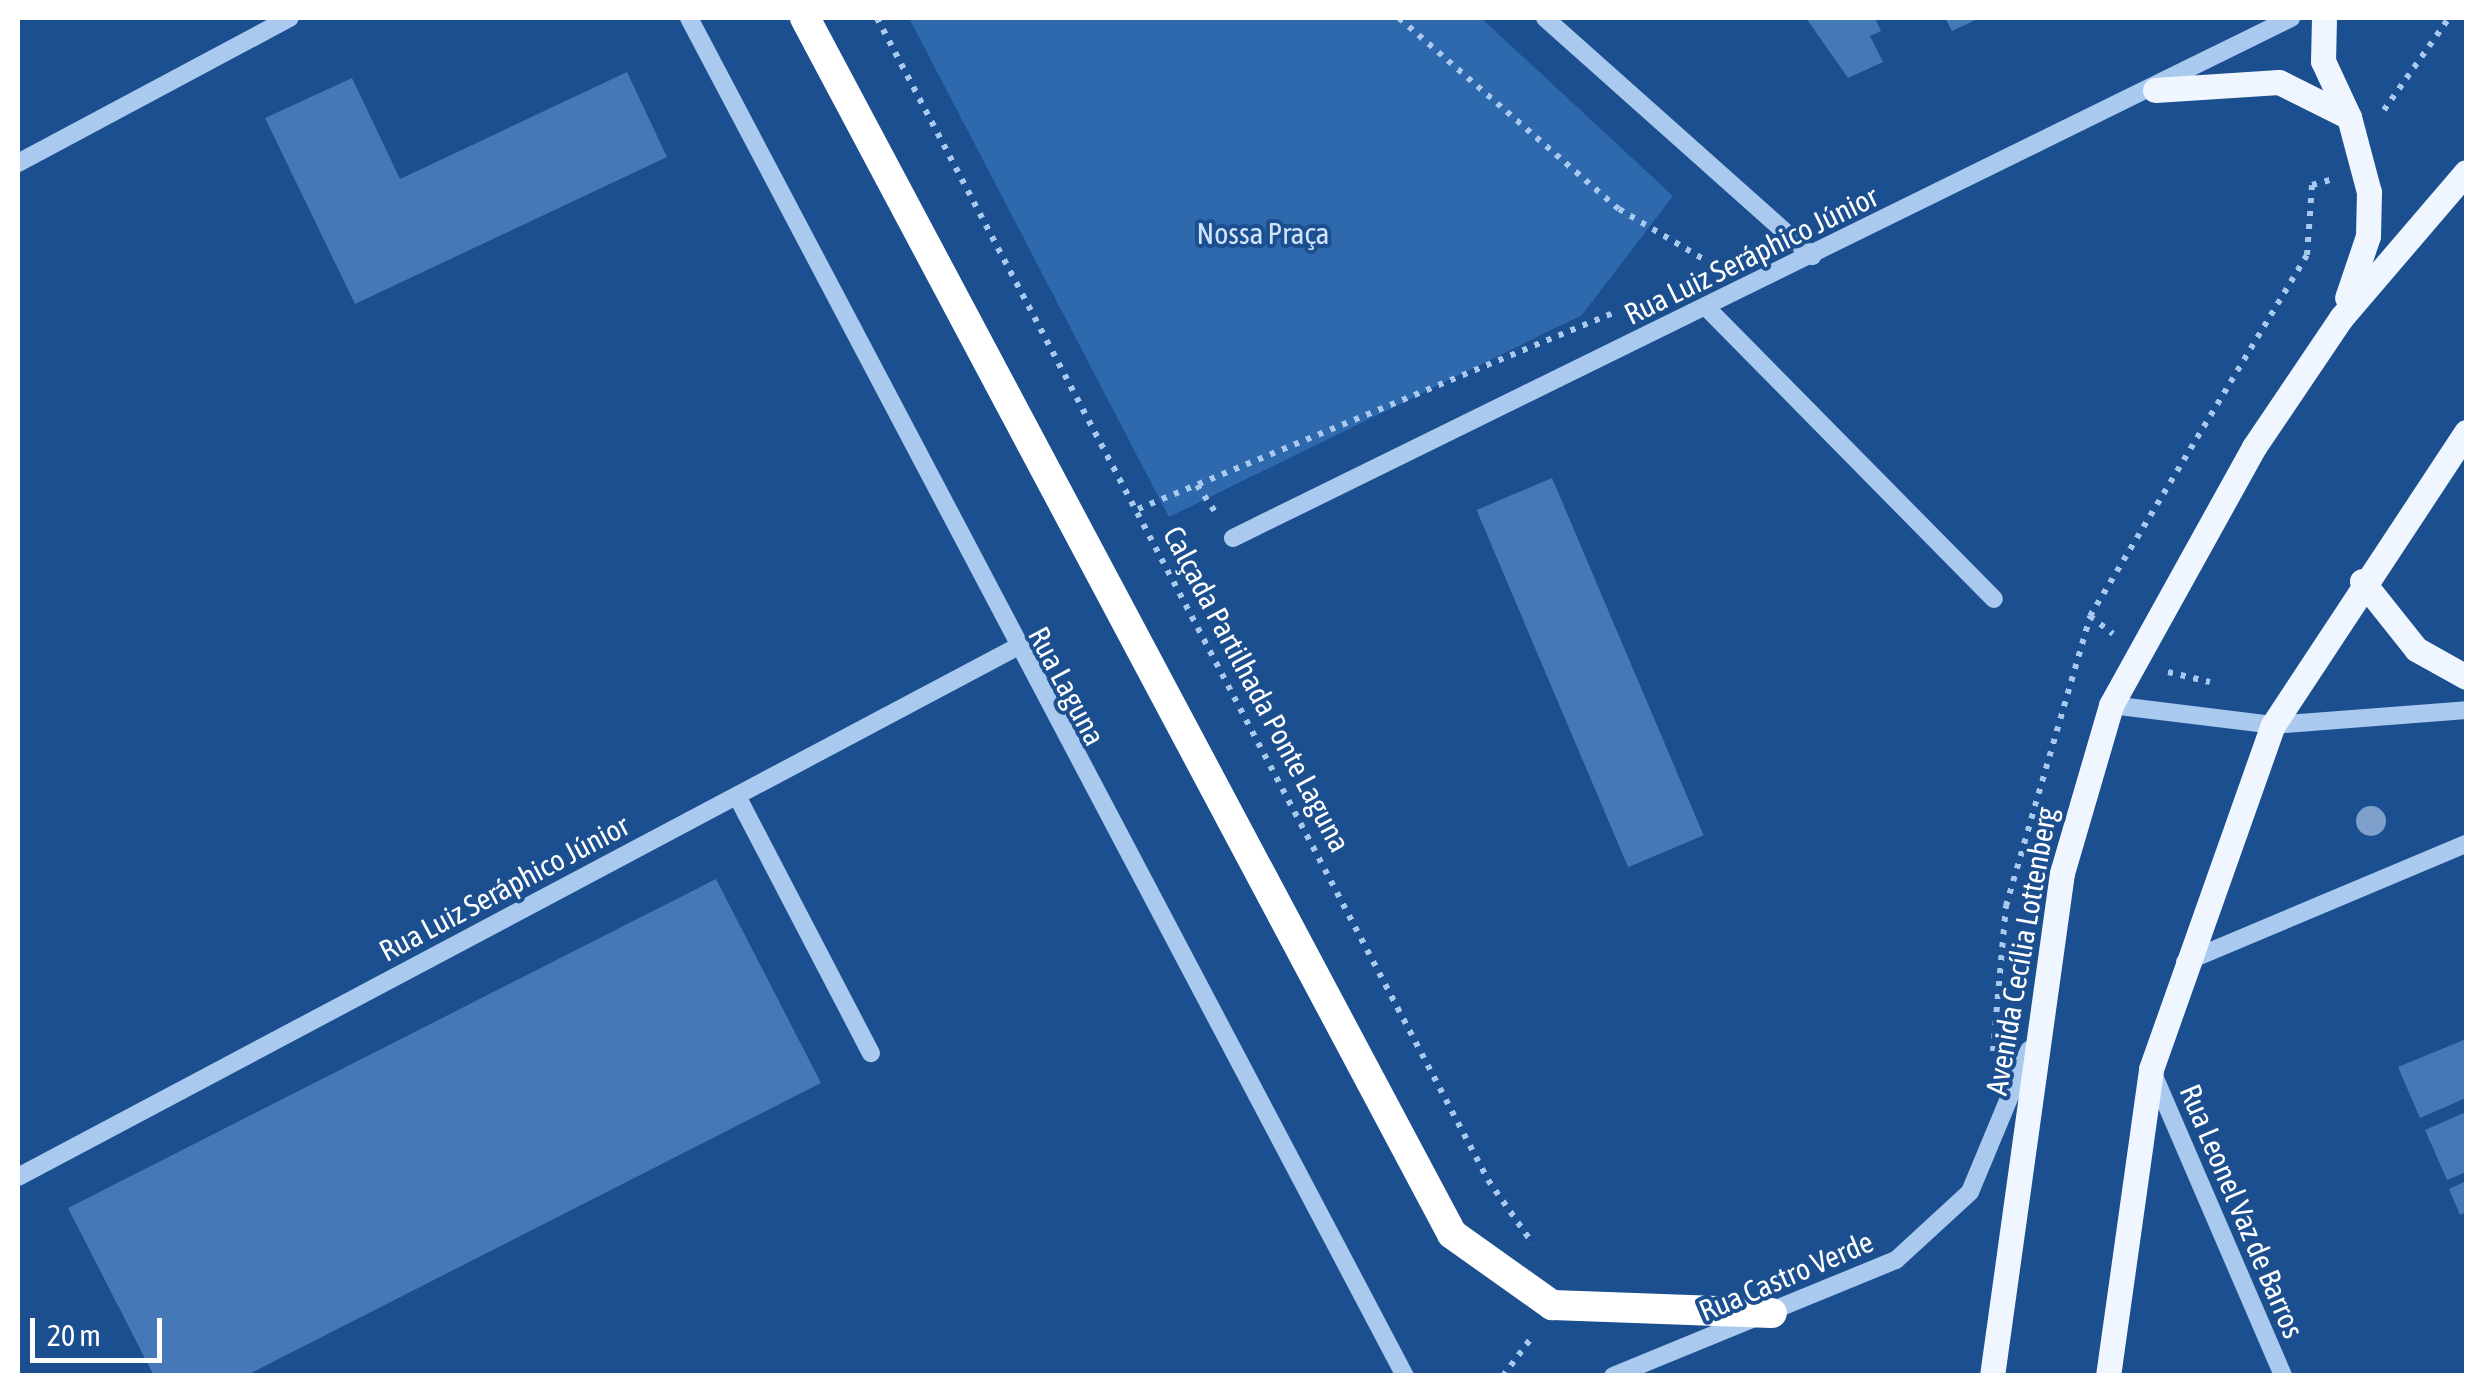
<!DOCTYPE html>
<html>
<head>
<meta charset="utf-8">
<style>
	body { margin:0 }
	#map { position:relative; width:2484px; height:1393px; overflow:hidden; background:#1b4f8f; font-family:"Asap Condensed",sans-serif }
	div>[style] { position:absolute }
	.green>* { inset:0; background:#2e69ad }
	.building>* { inset:0; background:#4478b7; transform-origin:0 0 }
	.path>* { height:6px; margin-top:-3px; transform-origin:0; background:repeating-linear-gradient(90deg,#a9c9ee 0 5px,transparent 0 13px) }
	.minor>* { height:18px; margin:-9px; padding:0 9px; transform-origin:9px; border-radius:9px; background:#a9c9ee }
	.major>* { height:25px; margin:-12.5px; padding:0 12.5px; transform-origin:12.5px; border-radius:12.5px; background:#f0f6ff }
	.highway>* { height:30px; margin:-15px; padding:0 15px; transform-origin:15px; border-radius:15px; background:#fff }
	.trees>* { width:30px; height:30px; margin:-15px; border-radius:50%; background:#7ea0ca }
	span { translate:-50% -50%; white-space:nowrap; text-align:center; line-height:1.15; -webkit-text-stroke:8px #1b4f8f; paint-order:stroke }
	.park-label { font-size:30px; color:#cfe3fa }
	.street-label { font-size:30px; color:#fff }
	.frame { position:absolute; inset:0; border:20px solid #fff; pointer-events:none }
	.scale { position:absolute; left:30px; top:1318px; width:132px; height:45px; box-sizing:border-box; border:5px solid #fff; border-top:0; padding-left:12px; font-size:30px; line-height:35px; white-space:nowrap; color:#fff; -webkit-text-stroke:8px #1b4f8f; paint-order:stroke }
</style>
</head>
<body>
<div id="map">
	<div class="green">
		<i style="clip-path:polygon(909px 18px,1481px 18px,1673px 196px,1582px 315px,1169px 517px)"></i>
	</div>
	<div class="building">
		<i style="clip-path:polygon(1806px 18px,1875px 18px,1881px 31px,1870px 36px,1883px 62px,1848px 78px)"></i>
		<i style="clip-path:polygon(1945px 18px,1980px 18px,1952px 31px)"></i>
		<i style="clip-path:polygon(627px 72px,667px 157px,355px 304px,265px 118px,352px 78px,400px 179px)"></i>
		<i style="left:1552px;top:478px;width:388px;height:82px;rotate:67deg"></i>
		<i style="clip-path:polygon(716px 879px,821px 1083px,245px 1376px,154px 1376px,68px 1208px)"></i>
		<i style="clip-path:polygon(2466px 1039px,2466px 1098px,2420px 1118px,2398px 1067px)"></i>
		<i style="clip-path:polygon(2466px 1112px,2466px 1172px,2447px 1180px,2425px 1130px)"></i>
		<i style="clip-path:polygon(2466px 1181px,2466px 1212px,2460px 1215px,2449px 1189px)"></i>
	</div>
	<div class="path">
		<i style="left:877px;top:18px;width:1313px;rotate:62.26deg"></i>
		<i style="left:1488px;top:1180px;width:78px;rotate:54.9deg"></i>
		<i style="left:1399px;top:18px;width:291px;rotate:41deg"></i>
		<i style="left:1619px;top:209px;width:112px;rotate:30.7deg"></i>
		<i style="left:2384px;top:110px;width:113px;rotate:-54.8deg"></i>
		<i style="left:1197px;top:485px;width:34px;rotate:56deg"></i>
		<i style="left:1138px;top:509px;width:514px;rotate:-22.42deg"></i>
		<i style="left:2090px;top:616px;width:29px;rotate:38deg"></i>
		<i style="left:2168px;top:672px;width:43px;rotate:13.4deg"></i>
		<i style="left:1993px;top:1051px;width:146px;rotate:-84.9deg"></i>
		<i style="left:2006px;top:906px;width:302px;rotate:-73.8deg"></i>
		<i style="left:2090px;top:616px;width:421px;rotate:-59deg"></i>
		<i style="left:2307px;top:255px;width:70px;rotate:-85.9deg"></i>
		<i style="left:2312px;top:185px;width:19px;rotate:-16deg"></i>
		<i style="left:1503px;top:1376px;width:49px;rotate:-53.4deg"></i>
	</div>
	<div class="minor">
		<i style="left:689px;top:18px;width:1535px;rotate:62.2deg"></i>
		<i style="left:1545px;top:18px;width:358px;rotate:41.7deg"></i>
		<i style="left:18px;top:163px;width:308px;rotate:-28.1deg"></i>
		<i style="left:1706px;top:307px;width:410px;rotate:45.4deg"></i>
		<i style="left:1233px;top:538px;width:1179px;rotate:-26.17deg"></i>
		<i style="left:2111px;top:705px;width:163px;rotate:7deg"></i>
		<i style="left:2273px;top:725px;width:194px;rotate:-4.4deg"></i>
		<i style="left:737px;top:796px;width:290px;rotate:62.5deg"></i>
		<i style="left:2185px;top:962px;width:305px;rotate:-22.8deg"></i>
		<i style="left:2151px;top:1069px;width:334px;rotate:66.7deg"></i>
		<i style="left:18px;top:1177px;width:1129px;rotate:-27.95deg"></i>
		<i style="left:1613px;top:1376px;width:306px;rotate:-22.3deg"></i>
		<i style="left:1896px;top:1260px;width:100px;rotate:-42.6deg"></i>
		<i style="left:1970px;top:1192px;width:154px;rotate:-67.4deg"></i>
	</div>
	<div class="major">
		<i style="left:2324px;top:18px;width:43px;rotate:91.3deg"></i>
		<i style="left:2323px;top:61px;width:62px;rotate:65.1deg"></i>
		<i style="left:2155px;top:90px;width:124px;rotate:-3.7deg"></i>
		<i style="left:2279px;top:82px;width:78px;rotate:26.6deg"></i>
		<i style="left:2349px;top:117px;width:78px;rotate:75.1deg"></i>
		<i style="left:2369px;top:192px;width:44px;rotate:91.3deg"></i>
		<i style="left:2368px;top:236px;width:65px;rotate:108.7deg"></i>
		<i style="left:2362px;top:581px;width:87px;rotate:51.5deg"></i>
		<i style="left:2416px;top:649px;width:57px;rotate:29.2deg"></i>
		<i style="left:1992px;top:1376px;width:508px;rotate:-82.08deg"></i>
		<i style="left:2062px;top:873px;width:175px;rotate:-73.7deg"></i>
		<i style="left:2111px;top:705px;width:295px;rotate:-61deg"></i>
		<i style="left:2254px;top:447px;width:156px;rotate:-56deg"></i>
		<i style="left:2341px;top:318px;width:192px;rotate:-49.4deg"></i>
		<i style="left:2108px;top:1376px;width:310px;rotate:-82deg"></i>
		<i style="left:2151px;top:1069px;width:365px;rotate:-70.5deg"></i>
		<i style="left:2273px;top:725px;width:351px;rotate:-56.6deg"></i>
	</div>
	<div class="highway">
		<i style="left:805px;top:18px;width:1377px;rotate:61.98deg"></i>
		<i style="left:1452px;top:1234px;width:123px;rotate:35.4deg"></i>
		<i style="left:1552px;top:1305px;width:220px;rotate:2.1deg"></i>
	</div>
	<div class="trees">
		<i style="left:2371px;top:821px"></i>
	</div>
	<div class="park-label">
		<span style="left:1263px;top:233px">Nossa Praça</span>
	</div>
	<div class="street-label">
		<span style="left:1751px;top:255px;rotate:-26deg">Rua Luiz Seráphico Júnior</span>
		<span style="left:1067px;top:686px;rotate:62deg">Rua Laguna</span>
		<span style="left:1257px;top:689px;rotate:62deg">Calçada Partilhada Ponte Laguna</span>
		<span style="left:504px;top:888px;rotate:-28deg">Rua Luiz Seráphico Júnior</span>
		<span style="left:2021px;top:951px;rotate:-80deg">Avenida Cecília Lottenberg</span>
		<span style="left:2242px;top:1211px;rotate:67deg">Rua Leonel Vaz de Barros</span>
		<span style="left:1786px;top:1276px;rotate:-23deg">Rua Castro Verde</span>
	</div>
	<div class="frame"></div>
	<div class="scale">20 m</div>
</div>
</body>
</html>
